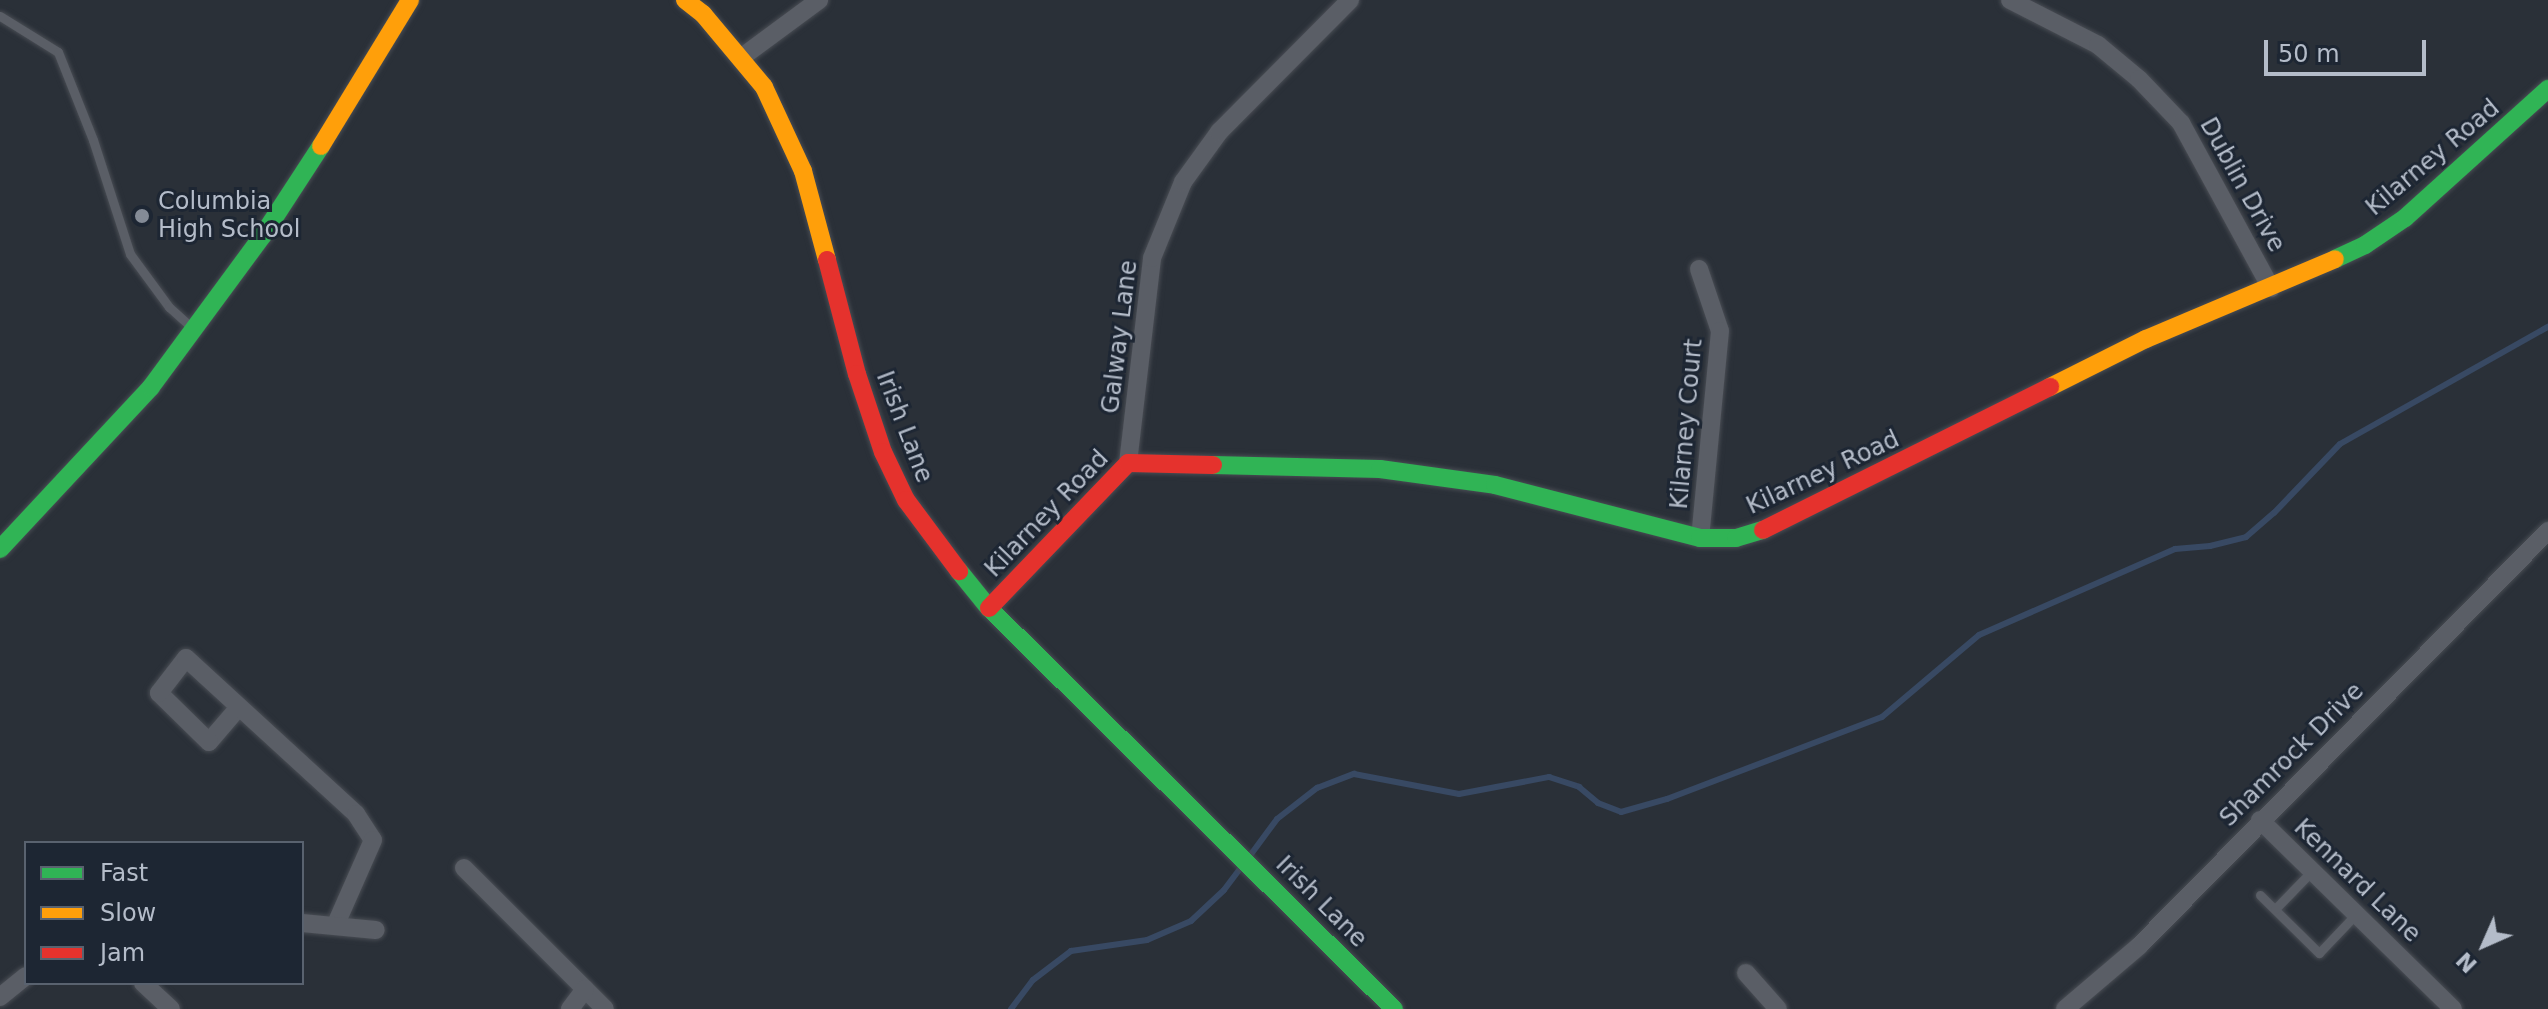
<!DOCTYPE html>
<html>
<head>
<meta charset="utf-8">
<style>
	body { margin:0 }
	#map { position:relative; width:2548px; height:1009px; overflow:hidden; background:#2a3038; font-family:"DejaVu Sans",sans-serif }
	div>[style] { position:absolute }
	.stream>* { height:6px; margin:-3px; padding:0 3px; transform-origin:3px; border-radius:3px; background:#384963 }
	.roads { filter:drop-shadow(0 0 2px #484c53) drop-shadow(0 0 2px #484c53) }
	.lane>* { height:9px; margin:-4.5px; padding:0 4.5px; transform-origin:4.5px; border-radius:4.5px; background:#5a5e66 }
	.street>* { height:18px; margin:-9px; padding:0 9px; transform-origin:9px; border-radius:9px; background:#5a5e66 }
	.fast>* { height:18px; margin:-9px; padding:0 9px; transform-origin:9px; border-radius:9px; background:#30b455 }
	.slow>* { height:18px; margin:-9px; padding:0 9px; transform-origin:9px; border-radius:9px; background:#ff9f0a }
	.jam>* { height:18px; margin:-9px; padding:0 9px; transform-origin:9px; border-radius:9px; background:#e5322d }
	.dots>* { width:22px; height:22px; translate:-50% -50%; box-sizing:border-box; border:4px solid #1d2633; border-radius:50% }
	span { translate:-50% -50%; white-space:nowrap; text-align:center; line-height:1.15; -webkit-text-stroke:6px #1d2633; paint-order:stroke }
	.street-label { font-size:24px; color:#b4bcc9 }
	.poi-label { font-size:24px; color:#b4bcc9 }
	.left { translate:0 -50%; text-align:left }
	.legend { position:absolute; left:24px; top:841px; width:280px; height:144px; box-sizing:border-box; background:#1d2633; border:2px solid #59626f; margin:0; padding:10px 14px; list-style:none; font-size:24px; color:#b4bcc9 }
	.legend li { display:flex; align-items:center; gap:16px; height:40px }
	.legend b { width:40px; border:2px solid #59626f }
	.north { position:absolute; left:2444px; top:905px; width:80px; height:80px; -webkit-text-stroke:6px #1d2633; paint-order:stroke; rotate:225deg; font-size:22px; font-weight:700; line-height:32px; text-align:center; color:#b4bcc9 }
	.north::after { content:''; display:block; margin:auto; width:28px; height:36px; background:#b4bcc9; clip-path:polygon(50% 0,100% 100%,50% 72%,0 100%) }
	.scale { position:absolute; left:2264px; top:40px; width:162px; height:36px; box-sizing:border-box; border:4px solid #b4bcc9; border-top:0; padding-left:10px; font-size:24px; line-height:28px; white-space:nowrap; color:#b4bcc9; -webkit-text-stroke:6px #1d2633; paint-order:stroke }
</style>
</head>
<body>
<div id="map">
	<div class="stream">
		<i style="left:1249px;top:857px;width:47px;rotate:-53.6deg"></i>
		<i style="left:1277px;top:819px;width:51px;rotate:-37.8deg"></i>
		<i style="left:1317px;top:788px;width:40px;rotate:-21deg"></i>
		<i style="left:1354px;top:774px;width:107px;rotate:10.8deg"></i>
		<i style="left:1459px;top:794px;width:92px;rotate:-10.7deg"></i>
		<i style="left:1549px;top:777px;width:32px;rotate:18deg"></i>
		<i style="left:1579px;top:787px;width:25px;rotate:40deg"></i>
		<i style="left:1598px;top:803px;width:25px;rotate:21deg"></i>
		<i style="left:1621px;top:812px;width:48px;rotate:-15.8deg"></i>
		<i style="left:1667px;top:799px;width:230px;rotate:-20.9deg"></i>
		<i style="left:1882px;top:717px;width:127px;rotate:-40.2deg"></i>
		<i style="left:1979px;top:635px;width:214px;rotate:-23.7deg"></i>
		<i style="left:2175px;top:549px;width:35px;rotate:-5deg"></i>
		<i style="left:2210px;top:546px;width:37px;rotate:-14deg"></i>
		<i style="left:2246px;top:537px;width:37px;rotate:-41deg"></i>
		<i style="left:2274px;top:513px;width:95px;rotate:-46.3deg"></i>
		<i style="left:2340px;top:444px;width:239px;rotate:-29.4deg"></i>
		<i style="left:1011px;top:1009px;width:36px;rotate:-53deg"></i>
		<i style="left:1033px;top:980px;width:48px;rotate:-37.3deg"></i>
		<i style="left:1071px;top:951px;width:77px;rotate:-8.2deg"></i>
		<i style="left:1147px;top:940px;width:48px;rotate:-23.4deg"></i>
		<i style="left:1191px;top:921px;width:45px;rotate:-43.2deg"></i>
		<i style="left:1224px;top:890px;width:30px;rotate:-53deg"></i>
	</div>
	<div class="roads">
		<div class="lane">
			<i style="left:0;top:16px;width:68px;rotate:31.8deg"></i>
			<i style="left:58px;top:52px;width:95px;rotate:68.3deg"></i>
			<i style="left:93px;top:140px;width:120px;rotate:72deg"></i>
			<i style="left:130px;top:254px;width:66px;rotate:53.7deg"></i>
			<i style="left:169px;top:307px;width:31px;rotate:42deg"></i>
			<i style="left:2260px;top:895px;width:83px;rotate:44.5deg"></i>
			<i style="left:2319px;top:953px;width:54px;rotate:-46.5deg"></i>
			<i style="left:2275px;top:909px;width:53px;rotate:-45.8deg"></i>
		</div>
		<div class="street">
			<i style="left:2010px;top:0;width:99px;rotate:27.1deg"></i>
			<i style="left:2098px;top:45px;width:53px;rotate:39.7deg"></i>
			<i style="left:2139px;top:79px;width:61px;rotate:46.3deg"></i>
			<i style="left:2181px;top:123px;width:188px;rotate:61.4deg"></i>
			<i style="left:742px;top:57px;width:96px;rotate:-36.5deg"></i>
			<i style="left:1699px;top:269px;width:65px;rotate:71.3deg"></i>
			<i style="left:1720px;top:331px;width:208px;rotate:95.5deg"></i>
			<i style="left:1128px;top:463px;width:206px;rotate:-83.3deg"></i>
			<i style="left:1152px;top:258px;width:82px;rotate:-67.8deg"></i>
			<i style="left:1183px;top:182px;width:62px;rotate:-54.2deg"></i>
			<i style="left:1219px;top:132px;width:186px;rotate:-45.2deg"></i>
			<i style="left:239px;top:707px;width:46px;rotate:130.6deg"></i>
			<i style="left:209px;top:742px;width:70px;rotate:-135.6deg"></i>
			<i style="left:159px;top:693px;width:44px;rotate:-52.4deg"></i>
			<i style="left:186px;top:658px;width:231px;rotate:42.5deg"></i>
			<i style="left:356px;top:814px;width:31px;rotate:57deg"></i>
			<i style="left:373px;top:840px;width:94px;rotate:113.8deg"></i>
			<i style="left:2260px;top:820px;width:270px;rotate:44.4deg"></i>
			<i style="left:464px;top:868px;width:199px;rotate:45deg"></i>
			<i style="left:302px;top:923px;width:74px;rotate:5.4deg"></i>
			<i style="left:1746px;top:973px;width:48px;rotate:48.4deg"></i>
			<i style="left:143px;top:983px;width:38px;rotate:43deg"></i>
			<i style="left:0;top:997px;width:33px;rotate:-39deg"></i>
			<i style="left:570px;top:1009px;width:25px;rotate:-53deg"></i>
			<i style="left:2065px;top:1009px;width:97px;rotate:-40.4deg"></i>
			<i style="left:2139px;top:946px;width:583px;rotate:-45.42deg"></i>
		</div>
		<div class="fast">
			<i style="left:2335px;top:259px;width:33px;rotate:-25deg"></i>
			<i style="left:2365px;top:245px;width:48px;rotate:-34deg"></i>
			<i style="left:2405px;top:218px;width:193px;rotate:-42.1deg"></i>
			<i style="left:1213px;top:465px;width:167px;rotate:1.4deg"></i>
			<i style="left:1380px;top:469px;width:116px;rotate:7.9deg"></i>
			<i style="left:1495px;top:485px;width:212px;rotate:14.5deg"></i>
			<i style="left:1700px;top:538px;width:36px"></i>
			<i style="left:1736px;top:538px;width:28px;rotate:-17deg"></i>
			<i style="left:0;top:549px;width:221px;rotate:-47deg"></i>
			<i style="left:151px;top:387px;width:189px;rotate:-53.6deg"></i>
			<i style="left:263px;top:235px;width:106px;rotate:-56.9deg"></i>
			<i style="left:959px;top:571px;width:48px;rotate:51deg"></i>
			<i style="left:989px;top:608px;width:570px;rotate:44.72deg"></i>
		</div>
		<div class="slow">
			<i style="left:685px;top:0;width:23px;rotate:38deg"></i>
			<i style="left:703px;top:14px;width:95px;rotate:50.1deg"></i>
			<i style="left:764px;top:87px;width:93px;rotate:65.1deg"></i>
			<i style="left:803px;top:171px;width:92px;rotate:74.9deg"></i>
			<i style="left:321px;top:146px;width:171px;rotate:-58.6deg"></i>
			<i style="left:2050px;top:387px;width:107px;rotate:-26.6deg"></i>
			<i style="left:2146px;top:339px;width:205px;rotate:-22.9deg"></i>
		</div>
		<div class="jam">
			<i style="left:827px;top:260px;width:118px;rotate:75.3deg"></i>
			<i style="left:857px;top:374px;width:82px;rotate:71.6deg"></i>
			<i style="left:883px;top:452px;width:53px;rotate:64.4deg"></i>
			<i style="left:906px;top:500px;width:89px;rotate:53.3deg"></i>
			<i style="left:1763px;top:530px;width:321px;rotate:-26.5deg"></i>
			<i style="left:989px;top:608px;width:201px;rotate:-46.2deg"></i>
			<i style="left:1128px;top:463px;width:85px;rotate:1.3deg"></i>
		</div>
	</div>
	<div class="dots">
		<i style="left:142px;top:216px;background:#848b96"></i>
	</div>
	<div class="street-label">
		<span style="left:2433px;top:158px;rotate:-40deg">Kilarney Road</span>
		<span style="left:2242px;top:185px;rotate:61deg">Dublin Drive</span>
		<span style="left:1120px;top:337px;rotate:-83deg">Galway Lane</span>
		<span style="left:1687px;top:424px;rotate:-85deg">Kilarney Court</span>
		<span style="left:904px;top:427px;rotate:69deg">Irish Lane</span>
		<span style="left:1823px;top:473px;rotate:-25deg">Kilarney Road</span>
		<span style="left:1047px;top:514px;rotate:-46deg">Kilarney Road</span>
		<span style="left:2292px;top:755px;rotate:-45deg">Shamrock Drive</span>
		<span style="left:2357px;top:881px;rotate:44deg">Kennard Lane</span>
		<span style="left:1321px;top:902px;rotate:45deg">Irish Lane</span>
	</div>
	<div class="poi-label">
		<span class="left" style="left:158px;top:216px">Columbia<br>High School</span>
	</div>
	<ul class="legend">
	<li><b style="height:10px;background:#30b455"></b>Fast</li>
	<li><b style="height:10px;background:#ff9f0a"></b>Slow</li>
	<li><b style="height:10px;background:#e5322d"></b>Jam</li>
	</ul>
	<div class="north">N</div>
	<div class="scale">50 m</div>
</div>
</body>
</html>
